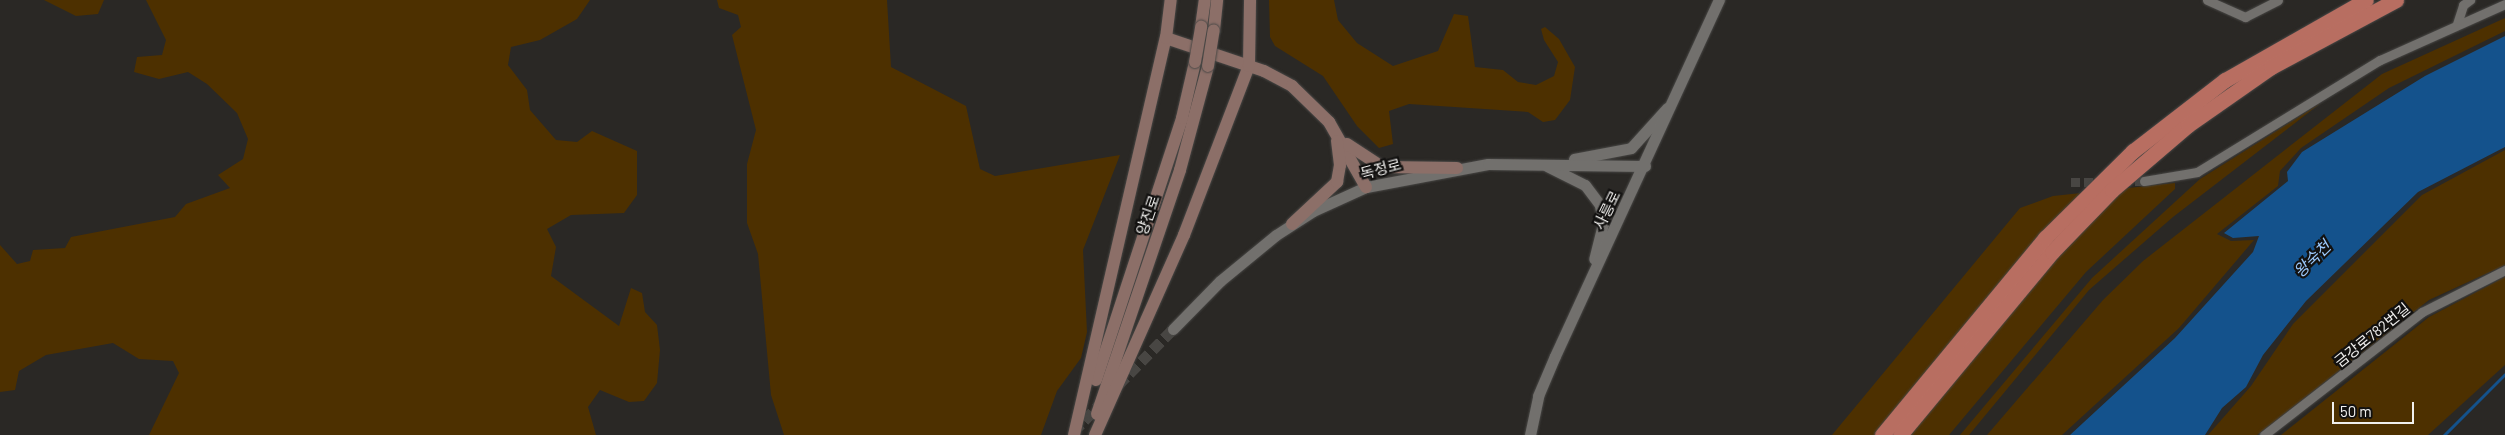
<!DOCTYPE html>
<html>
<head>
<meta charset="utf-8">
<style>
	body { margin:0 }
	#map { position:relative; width:2505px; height:435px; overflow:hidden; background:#2a2825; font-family:Barlow,"Noto Sans KR",sans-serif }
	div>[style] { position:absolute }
	.green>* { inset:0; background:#4d3000 }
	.water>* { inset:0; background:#14528c }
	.stream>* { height:3px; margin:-1.5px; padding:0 1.5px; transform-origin:1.5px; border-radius:1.5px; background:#14528c }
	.minor-tunnel>* { height:9px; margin-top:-4.5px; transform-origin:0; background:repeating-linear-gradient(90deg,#484643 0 9px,transparent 0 13.5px) }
	.tertiary-tunnel>* { height:11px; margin-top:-5.5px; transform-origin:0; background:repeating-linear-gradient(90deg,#484643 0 11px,transparent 0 16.5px) }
	.roads { filter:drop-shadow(0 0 1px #484745) drop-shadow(0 0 1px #484745) }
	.minor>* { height:9px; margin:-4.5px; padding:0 4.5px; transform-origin:4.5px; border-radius:4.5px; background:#72706d }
	.tertiary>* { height:11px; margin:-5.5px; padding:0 5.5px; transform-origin:5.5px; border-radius:5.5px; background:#72706d }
	.secondary>* { height:12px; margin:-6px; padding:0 6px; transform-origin:6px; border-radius:6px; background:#8c6f68 }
	.trunk>* { height:15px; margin:-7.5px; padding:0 7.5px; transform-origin:7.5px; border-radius:7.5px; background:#b86e61 }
	.bridges { filter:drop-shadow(0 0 1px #484745) drop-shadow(0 0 1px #484745) }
	.secondary-bridge>* { height:12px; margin:-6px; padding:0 6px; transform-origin:6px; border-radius:6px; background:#8c6f68 }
	span { translate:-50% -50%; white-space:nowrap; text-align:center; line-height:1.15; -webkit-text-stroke:4.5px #121110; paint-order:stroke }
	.street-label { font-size:15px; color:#f1f0ee }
	.water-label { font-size:16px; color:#9cc9fc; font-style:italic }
	.scale { position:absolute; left:2332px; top:402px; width:82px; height:22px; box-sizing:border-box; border:2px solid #f1f0ee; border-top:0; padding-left:6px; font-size:15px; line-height:18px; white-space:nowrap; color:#f1f0ee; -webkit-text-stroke:4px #121110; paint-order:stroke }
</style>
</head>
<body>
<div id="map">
	<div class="green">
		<i style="clip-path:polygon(44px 0,104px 0,98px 14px,76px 16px)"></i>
		<i style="clip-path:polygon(146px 0,590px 0,577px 19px,540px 40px,511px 47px,508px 65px,527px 90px,530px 110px,556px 140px,577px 142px,592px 131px,637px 151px,637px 195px,624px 213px,571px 215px,547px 229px,556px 247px,551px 276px,619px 326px,631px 288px,642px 293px,645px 312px,657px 325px,660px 350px,657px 383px,644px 401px,629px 402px,600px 390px,588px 407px,596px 435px,149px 435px,179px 373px,173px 361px,139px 359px,113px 343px,46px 355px,19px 371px,15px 390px,0 392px,0 245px,17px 264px,30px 261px,33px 250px,65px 248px,71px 237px,175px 217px,186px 204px,230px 188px,218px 175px,243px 159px,248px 139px,237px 113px,207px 84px,188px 72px,159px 79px,134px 72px,137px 57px,162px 55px,166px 40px)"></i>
		<i style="clip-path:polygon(717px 0,887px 0,891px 67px,966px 106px,980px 169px,995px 176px,1120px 155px,1083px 250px,1087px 332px,1081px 358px,1057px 391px,1041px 435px,784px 435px,771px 395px,758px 254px,747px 223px,747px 164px,756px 130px,732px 35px,741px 27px,738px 15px,719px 8px)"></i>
		<i style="clip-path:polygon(1269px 0,1334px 0,1338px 20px,1357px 43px,1393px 66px,1438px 51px,1454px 14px,1468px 16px,1475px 67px,1503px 70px,1518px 82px,1536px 85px,1554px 76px,1558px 62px,1544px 40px,1541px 29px,1545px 27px,1559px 39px,1575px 67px,1570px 100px,1555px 120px,1543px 122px,1528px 112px,1409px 104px,1389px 111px,1393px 144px,1379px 148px,1357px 126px,1323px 76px,1275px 46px,1270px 37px)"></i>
		<i style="clip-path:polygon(2505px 18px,2505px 31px,2389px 88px,2301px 148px,2280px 171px,2278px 186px,2217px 234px,2231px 241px,2254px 240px,2179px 328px,2062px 435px,1987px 435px,2103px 300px,2143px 261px,2382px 74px)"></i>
		<i style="clip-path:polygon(2321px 103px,2173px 217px,2089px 290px,1969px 435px,1960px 435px,2092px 278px,2200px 179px)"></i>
		<i style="clip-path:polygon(2505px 150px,2505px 265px,2429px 300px,2257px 435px,2208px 435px,2251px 386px,2293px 324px,2422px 195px)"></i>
		<i style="clip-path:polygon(2175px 183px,2175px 189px,2086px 272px,1949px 435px,1832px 435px,2020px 208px,2053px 196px)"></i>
		<i style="clip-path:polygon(2505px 277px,2505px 365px,2428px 435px,2281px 435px,2429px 317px)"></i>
	</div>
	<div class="water">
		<i style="clip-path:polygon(2505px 36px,2505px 147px,2418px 192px,2306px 301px,2263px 355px,2246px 387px,2222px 408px,2205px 435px,2070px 435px,2175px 338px,2253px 252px,2259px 236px,2233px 238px,2224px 233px,2288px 181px,2287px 172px,2302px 152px,2425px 76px)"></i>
	</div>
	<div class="stream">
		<i style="left:2444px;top:435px;width:86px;rotate:-45deg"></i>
	</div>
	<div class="minor-tunnel">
		<i style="left:2122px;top:181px;width:22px"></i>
		<i style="left:2071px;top:182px;width:31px"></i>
	</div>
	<div class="tertiary-tunnel">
		<i style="left:1118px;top:385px;width:78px;rotate:-45.5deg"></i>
		<i style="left:1073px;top:432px;width:42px;rotate:-46deg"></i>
	</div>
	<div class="roads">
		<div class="minor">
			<i style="left:2207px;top:0;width:42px;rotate:24.1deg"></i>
			<i style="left:2245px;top:17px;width:37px;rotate:-27deg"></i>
			<i style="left:2457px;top:24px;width:20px;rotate:-72deg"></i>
			<i style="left:2463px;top:5px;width:9px;rotate:-36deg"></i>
			<i style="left:2144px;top:181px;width:54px;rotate:-9.6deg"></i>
			<i style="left:2197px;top:172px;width:215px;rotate:-31.5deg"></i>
			<i style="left:2380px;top:60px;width:137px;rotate:-24.1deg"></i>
			<i style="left:2264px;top:435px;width:200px;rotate:-37.9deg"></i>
			<i style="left:2422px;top:312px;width:93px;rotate:-26.8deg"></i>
		</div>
		<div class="tertiary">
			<i style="left:1574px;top:159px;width:58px;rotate:-10.9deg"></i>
			<i style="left:1631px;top:148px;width:54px;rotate:-48deg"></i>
			<i style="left:1547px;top:166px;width:42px;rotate:26.6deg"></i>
			<i style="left:1585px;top:185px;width:25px;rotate:53deg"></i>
			<i style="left:1600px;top:205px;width:19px;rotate:81deg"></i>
			<i style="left:1603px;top:224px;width:36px;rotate:104deg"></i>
			<i style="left:1173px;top:329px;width:67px;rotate:-45.6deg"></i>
			<i style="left:1220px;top:281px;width:72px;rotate:-39.4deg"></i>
			<i style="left:1276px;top:235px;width:44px;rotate:-33deg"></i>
			<i style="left:1313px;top:211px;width:58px;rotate:-24.4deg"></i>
			<i style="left:1366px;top:187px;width:124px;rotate:-10.7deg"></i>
			<i style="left:1488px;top:164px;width:157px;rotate:0.7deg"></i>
			<i style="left:1530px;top:435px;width:40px;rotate:-78deg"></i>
			<i style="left:1538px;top:396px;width:43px;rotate:-67deg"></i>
			<i style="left:1555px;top:356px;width:392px;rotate:-65.3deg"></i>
		</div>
		<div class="secondary">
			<i style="left:1201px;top:27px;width:27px;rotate:-82deg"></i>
			<i style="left:1214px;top:30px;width:30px;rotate:-84deg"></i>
			<i style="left:1166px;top:38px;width:103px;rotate:18.6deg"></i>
			<i style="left:1264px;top:71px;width:32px;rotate:28deg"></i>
			<i style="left:1292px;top:86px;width:52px;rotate:44.2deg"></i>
			<i style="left:1329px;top:122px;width:75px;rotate:60.4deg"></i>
			<i style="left:1347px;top:144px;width:42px;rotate:33.3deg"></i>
			<i style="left:1382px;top:167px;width:75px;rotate:0.8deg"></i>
			<i style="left:1292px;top:224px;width:62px;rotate:-43deg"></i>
			<i style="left:1337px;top:182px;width:17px;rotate:-80deg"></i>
			<i style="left:1340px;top:165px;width:24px;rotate:-97deg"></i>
			<i style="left:1096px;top:380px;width:276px;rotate:-71.8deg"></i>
			<i style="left:1182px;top:118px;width:57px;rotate:-76.9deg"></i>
			<i style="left:1097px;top:414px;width:258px;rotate:-71.2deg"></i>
			<i style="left:1180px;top:170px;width:108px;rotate:-74.9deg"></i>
			<i style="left:1074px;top:435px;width:408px;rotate:-77deg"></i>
			<i style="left:1166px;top:38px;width:38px;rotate:-83deg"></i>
			<i style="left:1095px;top:435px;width:219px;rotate:-66deg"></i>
			<i style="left:1184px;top:235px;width:181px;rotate:-69deg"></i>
			<i style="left:1249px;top:66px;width:66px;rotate:-89.1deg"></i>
		</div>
		<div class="trunk">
			<i style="left:1882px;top:435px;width:256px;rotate:-50.4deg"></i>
			<i style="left:2045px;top:238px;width:124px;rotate:-44.7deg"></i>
			<i style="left:2133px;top:151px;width:116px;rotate:-37.7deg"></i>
			<i style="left:2225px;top:80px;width:162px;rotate:-29.6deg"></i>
			<i style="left:1900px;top:435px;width:238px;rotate:-50.3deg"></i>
			<i style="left:2052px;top:252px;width:86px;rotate:-45.9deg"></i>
			<i style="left:2112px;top:190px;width:100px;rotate:-40.5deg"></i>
			<i style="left:2188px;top:125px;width:101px;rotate:-34.9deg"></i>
			<i style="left:2271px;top:67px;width:142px;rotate:-28.2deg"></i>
		</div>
	</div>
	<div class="bridges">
		<div class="secondary-bridge">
			<i style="left:1195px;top:62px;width:36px;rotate:-80deg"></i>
			<i style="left:1208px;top:66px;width:36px;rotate:-81deg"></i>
		</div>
	</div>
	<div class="street-label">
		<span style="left:1381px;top:169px;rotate:-15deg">독정로</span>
		<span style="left:1607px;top:210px;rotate:-64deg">사릉로</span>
		<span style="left:1148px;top:215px;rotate:-71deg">양진로</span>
		<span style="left:2372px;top:335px;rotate:-39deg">금강로782번길</span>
	</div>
	<div class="water-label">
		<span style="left:2312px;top:259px;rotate:-44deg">왕숙천</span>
	</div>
	<div class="scale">50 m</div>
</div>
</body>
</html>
